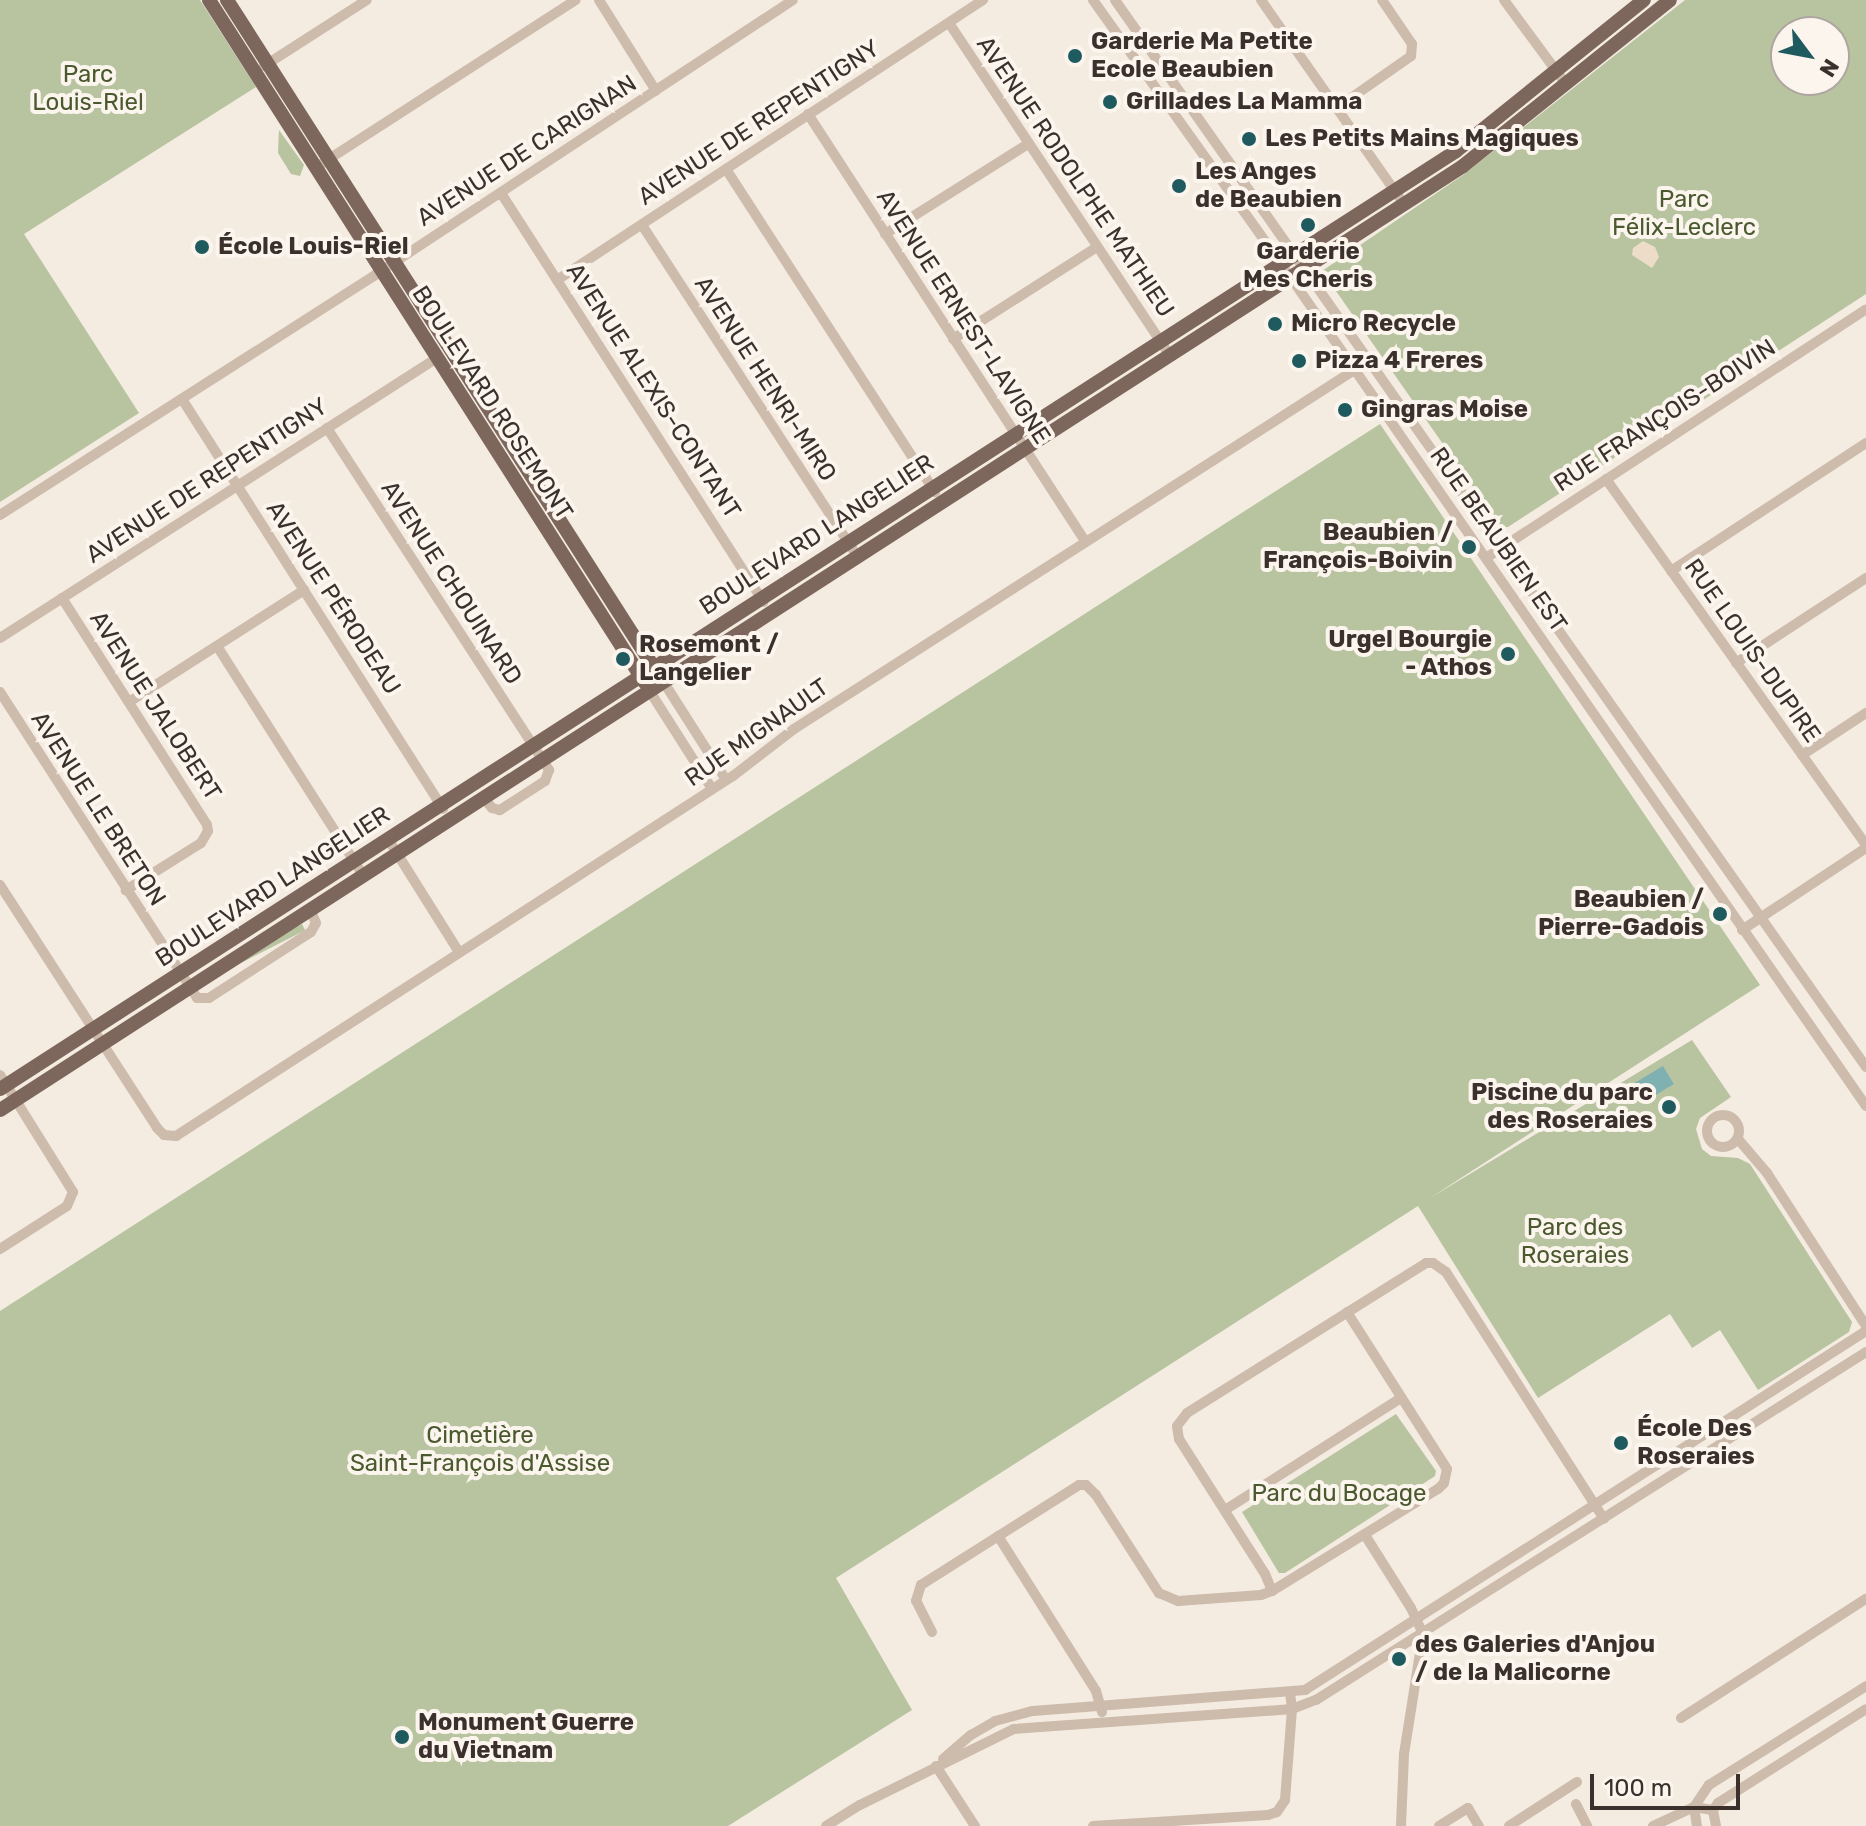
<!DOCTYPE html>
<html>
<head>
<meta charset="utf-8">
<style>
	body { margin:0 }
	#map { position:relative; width:1866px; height:1826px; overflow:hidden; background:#f4ebe1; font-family:Rubik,sans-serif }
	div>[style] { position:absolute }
	.green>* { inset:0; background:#b8c4a0; transform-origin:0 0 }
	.plaza>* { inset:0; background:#ecdcc8 }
	.water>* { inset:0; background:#7fb0b2; transform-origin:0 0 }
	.minor>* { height:10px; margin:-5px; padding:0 5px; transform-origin:5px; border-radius:5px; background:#cdbbac }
	.minor>.ring { margin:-5px; padding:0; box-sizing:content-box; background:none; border:10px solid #cdbbac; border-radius:50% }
	.major>* { height:14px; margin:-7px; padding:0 7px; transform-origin:7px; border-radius:7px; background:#7d675c }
	.dots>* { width:22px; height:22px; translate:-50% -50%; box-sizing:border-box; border:4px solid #fbf5ee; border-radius:50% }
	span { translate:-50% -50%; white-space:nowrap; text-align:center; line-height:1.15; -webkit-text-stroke:8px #fbf5ee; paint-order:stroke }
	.poi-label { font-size:24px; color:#3b302b; font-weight:700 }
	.left { translate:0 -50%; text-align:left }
	.right { translate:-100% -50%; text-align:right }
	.park-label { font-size:24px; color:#4a5a2e }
	.street-label { font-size:24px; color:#3b302b }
	.north { position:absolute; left:1770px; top:16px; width:80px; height:80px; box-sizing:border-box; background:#fbf5ee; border:2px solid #aea6a0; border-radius:50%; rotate:122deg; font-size:22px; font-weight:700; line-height:32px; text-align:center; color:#3b302b }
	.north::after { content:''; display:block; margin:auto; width:28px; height:36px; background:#1f5a5e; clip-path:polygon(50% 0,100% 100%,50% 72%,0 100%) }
	.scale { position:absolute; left:1590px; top:1774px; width:150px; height:36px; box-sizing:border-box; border:4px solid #3b302b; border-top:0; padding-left:10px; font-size:24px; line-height:28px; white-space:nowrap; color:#3b302b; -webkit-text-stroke:6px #fbf5ee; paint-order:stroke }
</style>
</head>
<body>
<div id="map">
	<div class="green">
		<i style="clip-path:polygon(0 0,200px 0,256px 87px,24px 234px,139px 413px,0 502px)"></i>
		<i style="clip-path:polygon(evenodd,1685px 0,1866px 0,1866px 294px,1508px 527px,1501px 527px,1322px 271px,1463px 175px,1685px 0,1786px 32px,1834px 32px,1834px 80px,1786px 80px,1786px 32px)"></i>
		<i style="clip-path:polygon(279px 130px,304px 165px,300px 176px,291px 174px,278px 153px)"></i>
		<i style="clip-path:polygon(1380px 424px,1760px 985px,1430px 1198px,1692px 1040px,1731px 1097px,1700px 1118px,1696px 1129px,1702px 1149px,1711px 1156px,1738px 1158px,1750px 1164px,1852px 1322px,1849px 1332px,1758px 1390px,1720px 1330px,1692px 1348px,1670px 1314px,1538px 1398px,1418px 1206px,836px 1578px,912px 1710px,728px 1826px,0 1826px,0 1311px)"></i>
		<i style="left:302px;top:924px;width:7px;height:116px;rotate:63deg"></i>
		<i style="clip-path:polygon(1396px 1414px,1436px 1471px,1435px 1476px,1285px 1573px,1279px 1573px,1242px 1512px)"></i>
	</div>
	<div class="plaza">
		<i style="clip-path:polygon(1643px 241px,1655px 247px,1659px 257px,1652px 268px,1632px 255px,1633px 248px)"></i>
	</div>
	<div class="water">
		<i style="left:1663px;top:1066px;width:21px;height:37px;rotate:59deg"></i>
	</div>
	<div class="minor">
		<i style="left:599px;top:0;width:107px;rotate:57.9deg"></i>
		<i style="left:1093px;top:0;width:325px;rotate:54.5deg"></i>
		<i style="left:1282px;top:265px;width:1024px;rotate:55.22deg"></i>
		<i style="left:1115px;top:0;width:1305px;rotate:54.86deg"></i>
		<i style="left:1261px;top:0;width:249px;rotate:55deg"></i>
		<i style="left:1504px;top:0;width:104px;rotate:53.6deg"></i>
		<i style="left:949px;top:23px;width:397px;rotate:56.4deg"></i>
		<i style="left:264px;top:66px;width:122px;rotate:-32.7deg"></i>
		<i style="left:1338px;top:107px;width:89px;rotate:-34.9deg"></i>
		<i style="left:1411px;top:56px;width:12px;rotate:-85deg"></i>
		<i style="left:1412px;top:44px;width:53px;rotate:-124.3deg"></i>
		<i style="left:808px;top:114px;width:509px;rotate:57.03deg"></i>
		<i style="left:315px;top:168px;width:310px;rotate:-32.8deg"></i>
		<i style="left:726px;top:169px;width:385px;rotate:57.1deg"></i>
		<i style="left:501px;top:193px;width:486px;rotate:57.3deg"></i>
		<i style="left:642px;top:225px;width:393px;rotate:57deg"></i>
		<i style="left:885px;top:234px;width:169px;rotate:-32.2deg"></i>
		<i style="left:557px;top:280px;width:510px;rotate:-33.32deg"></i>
		<i style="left:953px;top:339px;width:171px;rotate:-32.6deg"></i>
		<i style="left:182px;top:399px;width:486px;rotate:57.5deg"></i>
		<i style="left:327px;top:428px;width:408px;rotate:57deg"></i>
		<i style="left:549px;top:770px;width:12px;rotate:110deg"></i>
		<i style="left:545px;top:781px;width:54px;rotate:147.2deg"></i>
		<i style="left:500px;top:810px;width:8px;rotate:-166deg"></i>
		<i style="left:492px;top:808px;width:14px;rotate:-129deg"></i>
		<i style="left:1606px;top:479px;width:449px;rotate:54.6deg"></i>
		<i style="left:0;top:515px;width:445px;rotate:-32.6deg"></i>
		<i style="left:375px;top:275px;width:500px;rotate:-33.34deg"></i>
		<i style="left:1486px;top:558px;width:454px;rotate:-33.2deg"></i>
		<i style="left:1671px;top:571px;width:233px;rotate:-33.3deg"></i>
		<i style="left:62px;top:598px;width:269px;rotate:57.4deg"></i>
		<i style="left:207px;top:825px;width:6px;rotate:81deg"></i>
		<i style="left:208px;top:831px;width:14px;rotate:120deg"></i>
		<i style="left:201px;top:843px;width:89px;rotate:147.9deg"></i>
		<i style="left:0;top:638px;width:519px;rotate:-32.65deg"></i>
		<i style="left:217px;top:646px;width:272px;rotate:57.5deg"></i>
		<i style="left:1736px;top:663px;width:155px;rotate:-33.2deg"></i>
		<i style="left:663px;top:681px;width:117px;rotate:57.5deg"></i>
		<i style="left:649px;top:690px;width:117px;rotate:57.5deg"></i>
		<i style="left:0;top:692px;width:364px;rotate:57.2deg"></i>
		<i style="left:197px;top:998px;width:12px"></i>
		<i style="left:209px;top:998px;width:121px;rotate:-32.9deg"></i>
		<i style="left:311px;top:932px;width:10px;rotate:-61deg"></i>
		<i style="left:316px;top:923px;width:15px;rotate:-113deg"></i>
		<i style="left:129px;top:702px;width:208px;rotate:-32.6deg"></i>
		<i style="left:1802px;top:755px;width:77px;rotate:-33.3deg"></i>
		<i style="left:388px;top:839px;width:133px;rotate:57.9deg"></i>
		<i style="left:0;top:885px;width:289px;rotate:57.1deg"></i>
		<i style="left:157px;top:1128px;width:10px;rotate:45deg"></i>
		<i style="left:164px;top:1135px;width:12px;rotate:5deg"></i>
		<i style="left:176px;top:1136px;width:663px;rotate:-32.88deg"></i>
		<i style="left:733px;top:776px;width:77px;rotate:-37.6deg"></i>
		<i style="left:794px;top:729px;width:684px;rotate:-32.64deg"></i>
		<i style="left:1742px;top:930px;width:149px;rotate:-33.5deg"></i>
		<i style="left:0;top:1075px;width:138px;rotate:58deg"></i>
		<i style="left:73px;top:1192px;width:15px;rotate:113deg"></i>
		<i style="left:67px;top:1206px;width:80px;rotate:147.3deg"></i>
		<i class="ring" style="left:1707px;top:1115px;width:22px;height:22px"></i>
		<i style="left:1738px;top:1139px;width:45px;rotate:49.5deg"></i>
		<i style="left:1767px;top:1173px;width:182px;rotate:57.1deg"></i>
		<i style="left:1225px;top:1510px;width:209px;rotate:-32.5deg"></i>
		<i style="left:1365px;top:1535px;width:86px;rotate:57.8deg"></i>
		<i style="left:1411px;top:1608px;width:29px;rotate:65deg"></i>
		<i style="left:1423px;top:1634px;width:121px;rotate:99deg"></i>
		<i style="left:1404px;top:1754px;width:72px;rotate:92.4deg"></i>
		<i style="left:998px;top:1536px;width:183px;rotate:57.7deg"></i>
		<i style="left:1096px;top:1691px;width:22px;rotate:74deg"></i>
		<i style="left:1272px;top:1591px;width:18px;rotate:-112deg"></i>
		<i style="left:1265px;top:1574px;width:160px;rotate:-122.5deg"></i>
		<i style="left:1179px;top:1439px;width:13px;rotate:-99deg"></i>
		<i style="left:1177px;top:1426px;width:16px;rotate:-52deg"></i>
		<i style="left:1187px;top:1413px;width:282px;rotate:-32.1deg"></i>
		<i style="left:1426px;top:1263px;width:7px"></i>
		<i style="left:1433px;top:1263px;width:16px;rotate:35deg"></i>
		<i style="left:1446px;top:1272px;width:293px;rotate:57.4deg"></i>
		<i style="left:932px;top:1632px;width:35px;rotate:-117deg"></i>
		<i style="left:916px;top:1601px;width:17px;rotate:-73deg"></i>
		<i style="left:921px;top:1585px;width:187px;rotate:-32.3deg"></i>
		<i style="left:1079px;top:1485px;width:7px"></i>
		<i style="left:1086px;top:1485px;width:14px;rotate:45deg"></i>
		<i style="left:1096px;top:1495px;width:117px;rotate:57.3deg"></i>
		<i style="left:1159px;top:1593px;width:21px;rotate:23deg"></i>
		<i style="left:1178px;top:1601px;width:83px;rotate:-4.1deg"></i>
		<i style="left:1261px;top:1595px;width:12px;rotate:-20deg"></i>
		<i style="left:1272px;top:1591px;width:195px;rotate:-31.6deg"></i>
		<i style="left:1438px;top:1489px;width:8px;rotate:-45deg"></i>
		<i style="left:1444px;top:1483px;width:14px;rotate:-78deg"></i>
		<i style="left:1447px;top:1469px;width:186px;rotate:-122.5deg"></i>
		<i style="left:1681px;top:1718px;width:220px;rotate:-32.8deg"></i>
		<i style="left:943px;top:1759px;width:37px;rotate:-41deg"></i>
		<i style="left:971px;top:1735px;width:28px;rotate:-30deg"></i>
		<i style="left:995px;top:1721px;width:39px;rotate:-15deg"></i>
		<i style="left:1033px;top:1711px;width:273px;rotate:-4.4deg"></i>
		<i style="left:1305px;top:1690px;width:666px;rotate:-32.62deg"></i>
		<i style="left:936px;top:1766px;width:72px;rotate:57deg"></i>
		<i style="left:1576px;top:1804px;width:25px;rotate:63deg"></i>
		<i style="left:826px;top:1826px;width:40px;rotate:-32deg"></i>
		<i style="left:860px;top:1805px;width:172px;rotate:-26.3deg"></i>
		<i style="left:1014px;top:1729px;width:279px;rotate:-4.1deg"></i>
		<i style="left:1292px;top:1709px;width:26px;rotate:-21deg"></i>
		<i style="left:1316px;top:1700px;width:651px;rotate:-32.32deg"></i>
		<i style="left:1093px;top:1826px;width:175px;rotate:-3.6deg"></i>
		<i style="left:1268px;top:1815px;width:9px;rotate:-18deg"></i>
		<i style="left:1277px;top:1812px;width:14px;rotate:-56deg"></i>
		<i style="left:1285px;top:1800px;width:91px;rotate:-85.6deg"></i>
		<i style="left:1292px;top:1709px;width:16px;rotate:-97deg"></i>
		<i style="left:1439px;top:1826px;width:34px;rotate:-32deg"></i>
		<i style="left:1468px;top:1808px;width:21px;rotate:59deg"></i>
		<i style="left:1509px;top:1826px;width:81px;rotate:-32.9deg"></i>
		<i style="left:1653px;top:1826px;width:45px;rotate:-24.9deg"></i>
		<i style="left:1694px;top:1807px;width:19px;rotate:9deg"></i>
		<i style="left:1697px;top:1826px;width:19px;rotate:-99deg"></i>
		<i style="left:1694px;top:1807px;width:27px;rotate:-56deg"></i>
		<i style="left:1709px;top:1785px;width:186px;rotate:-32.2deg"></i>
		<i style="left:1716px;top:1826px;width:16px;rotate:-101deg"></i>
		<i style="left:1713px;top:1810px;width:9px;rotate:-54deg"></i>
		<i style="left:1718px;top:1803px;width:175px;rotate:-32.4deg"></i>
	</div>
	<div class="major">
		<i style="left:209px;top:0;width:810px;rotate:57.45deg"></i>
		<i style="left:227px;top:0;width:800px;rotate:57.4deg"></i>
		<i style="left:0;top:1089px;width:1732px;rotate:-32.79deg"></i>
		<i style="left:1456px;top:151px;width:241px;rotate:-38.8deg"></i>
		<i style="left:0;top:1110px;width:1741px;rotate:-32.83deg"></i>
		<i style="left:1463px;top:166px;width:265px;rotate:-38.7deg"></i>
	</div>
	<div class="dots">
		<i style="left:1075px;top:56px;background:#1f5a5e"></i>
		<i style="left:1110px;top:102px;background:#1f5a5e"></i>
		<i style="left:1249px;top:139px;background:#1f5a5e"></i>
		<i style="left:1179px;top:186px;background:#1f5a5e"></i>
		<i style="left:1308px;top:225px;background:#1f5a5e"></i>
		<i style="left:202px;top:247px;background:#1f5a5e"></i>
		<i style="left:1275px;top:324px;background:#1f5a5e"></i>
		<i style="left:1299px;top:361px;background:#1f5a5e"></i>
		<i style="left:1345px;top:410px;background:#1f5a5e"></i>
		<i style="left:1469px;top:547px;background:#1f5a5e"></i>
		<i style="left:1508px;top:654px;background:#1f5a5e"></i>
		<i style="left:623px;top:659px;background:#1f5a5e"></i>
		<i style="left:1720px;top:914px;background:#1f5a5e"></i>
		<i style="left:1669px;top:1107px;background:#1f5a5e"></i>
		<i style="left:1621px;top:1443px;background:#1f5a5e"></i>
		<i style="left:1399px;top:1659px;background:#1f5a5e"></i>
		<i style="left:402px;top:1737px;background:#1f5a5e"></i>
	</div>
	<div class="poi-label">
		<span class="left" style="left:1091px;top:56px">Garderie Ma Petite<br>Ecole Beaubien</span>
		<span class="left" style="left:1126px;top:102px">Grillades La Mamma</span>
		<span class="left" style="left:1265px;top:139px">Les Petits Mains Magiques</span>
		<span class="left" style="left:1195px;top:186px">Les Anges<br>de Beaubien</span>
		<span class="left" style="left:218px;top:247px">École Louis-Riel</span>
		<span style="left:1308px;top:266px">Garderie<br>Mes Cheris</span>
		<span class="left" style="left:1291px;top:324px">Micro Recycle</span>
		<span class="left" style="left:1315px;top:361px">Pizza 4 Freres</span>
		<span class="left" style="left:1361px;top:410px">Gingras Moise</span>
		<span class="right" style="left:1453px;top:547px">Beaubien /<br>François-Boivin</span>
		<span class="right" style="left:1492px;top:654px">Urgel Bourgie<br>- Athos</span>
		<span class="left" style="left:639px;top:659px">Rosemont /<br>Langelier</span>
		<span class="right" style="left:1704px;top:914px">Beaubien /<br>Pierre-Gadois</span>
		<span class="right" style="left:1653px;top:1107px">Piscine du parc<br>des Roseraies</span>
		<span class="left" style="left:1637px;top:1443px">École Des<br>Roseraies</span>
		<span class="left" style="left:1415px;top:1659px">des Galeries d'Anjou<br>/ de la Malicorne</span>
		<span class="left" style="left:418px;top:1737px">Monument Guerre<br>du Vietnam</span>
	</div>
	<div class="park-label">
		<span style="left:88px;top:89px">Parc<br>Louis-Riel</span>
		<span style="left:1684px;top:214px">Parc<br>Félix-Leclerc</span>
		<span style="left:1575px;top:1242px">Parc des<br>Roseraies</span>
		<span style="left:480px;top:1450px">Cimetière<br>Saint-François d'Assise</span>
		<span style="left:1339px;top:1494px">Parc du Bocage</span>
	</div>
	<div class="street-label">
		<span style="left:759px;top:123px;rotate:-33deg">AVENUE DE REPENTIGNY</span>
		<span style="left:527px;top:151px;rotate:-33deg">AVENUE DE CARIGNAN</span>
		<span style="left:1075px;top:177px;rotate:56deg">AVENUE RODOLPHE MATHIEU</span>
		<span style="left:963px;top:317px;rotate:57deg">AVENUE ERNEST-LAVIGNE</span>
		<span style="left:765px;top:379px;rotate:57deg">AVENUE HENRI-MIRO</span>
		<span style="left:653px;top:391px;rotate:57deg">AVENUE ALEXIS-CONTANT</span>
		<span style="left:492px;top:403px;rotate:57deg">BOULEVARD ROSEMONT</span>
		<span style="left:1665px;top:416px;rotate:-33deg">RUE FRANÇOIS-BOIVIN</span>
		<span style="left:207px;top:481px;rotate:-33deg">AVENUE DE REPENTIGNY</span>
		<span style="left:817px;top:535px;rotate:-33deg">BOULEVARD LANGELIER</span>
		<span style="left:1498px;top:540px;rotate:55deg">RUE BEAUBIEN EST</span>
		<span style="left:451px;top:583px;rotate:57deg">AVENUE CHOUINARD</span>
		<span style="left:333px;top:598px;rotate:57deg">AVENUE PÉRODEAU</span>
		<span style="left:1752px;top:651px;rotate:55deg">RUE LOUIS-DUPIRE</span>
		<span style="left:155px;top:706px;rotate:57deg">AVENUE JALOBERT</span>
		<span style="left:757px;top:733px;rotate:-35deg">RUE MIGNAULT</span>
		<span style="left:98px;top:809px;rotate:57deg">AVENUE LE BRETON</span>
		<span style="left:273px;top:887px;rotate:-33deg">BOULEVARD LANGELIER</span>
	</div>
	<div class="north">N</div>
	<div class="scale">100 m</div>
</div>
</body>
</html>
